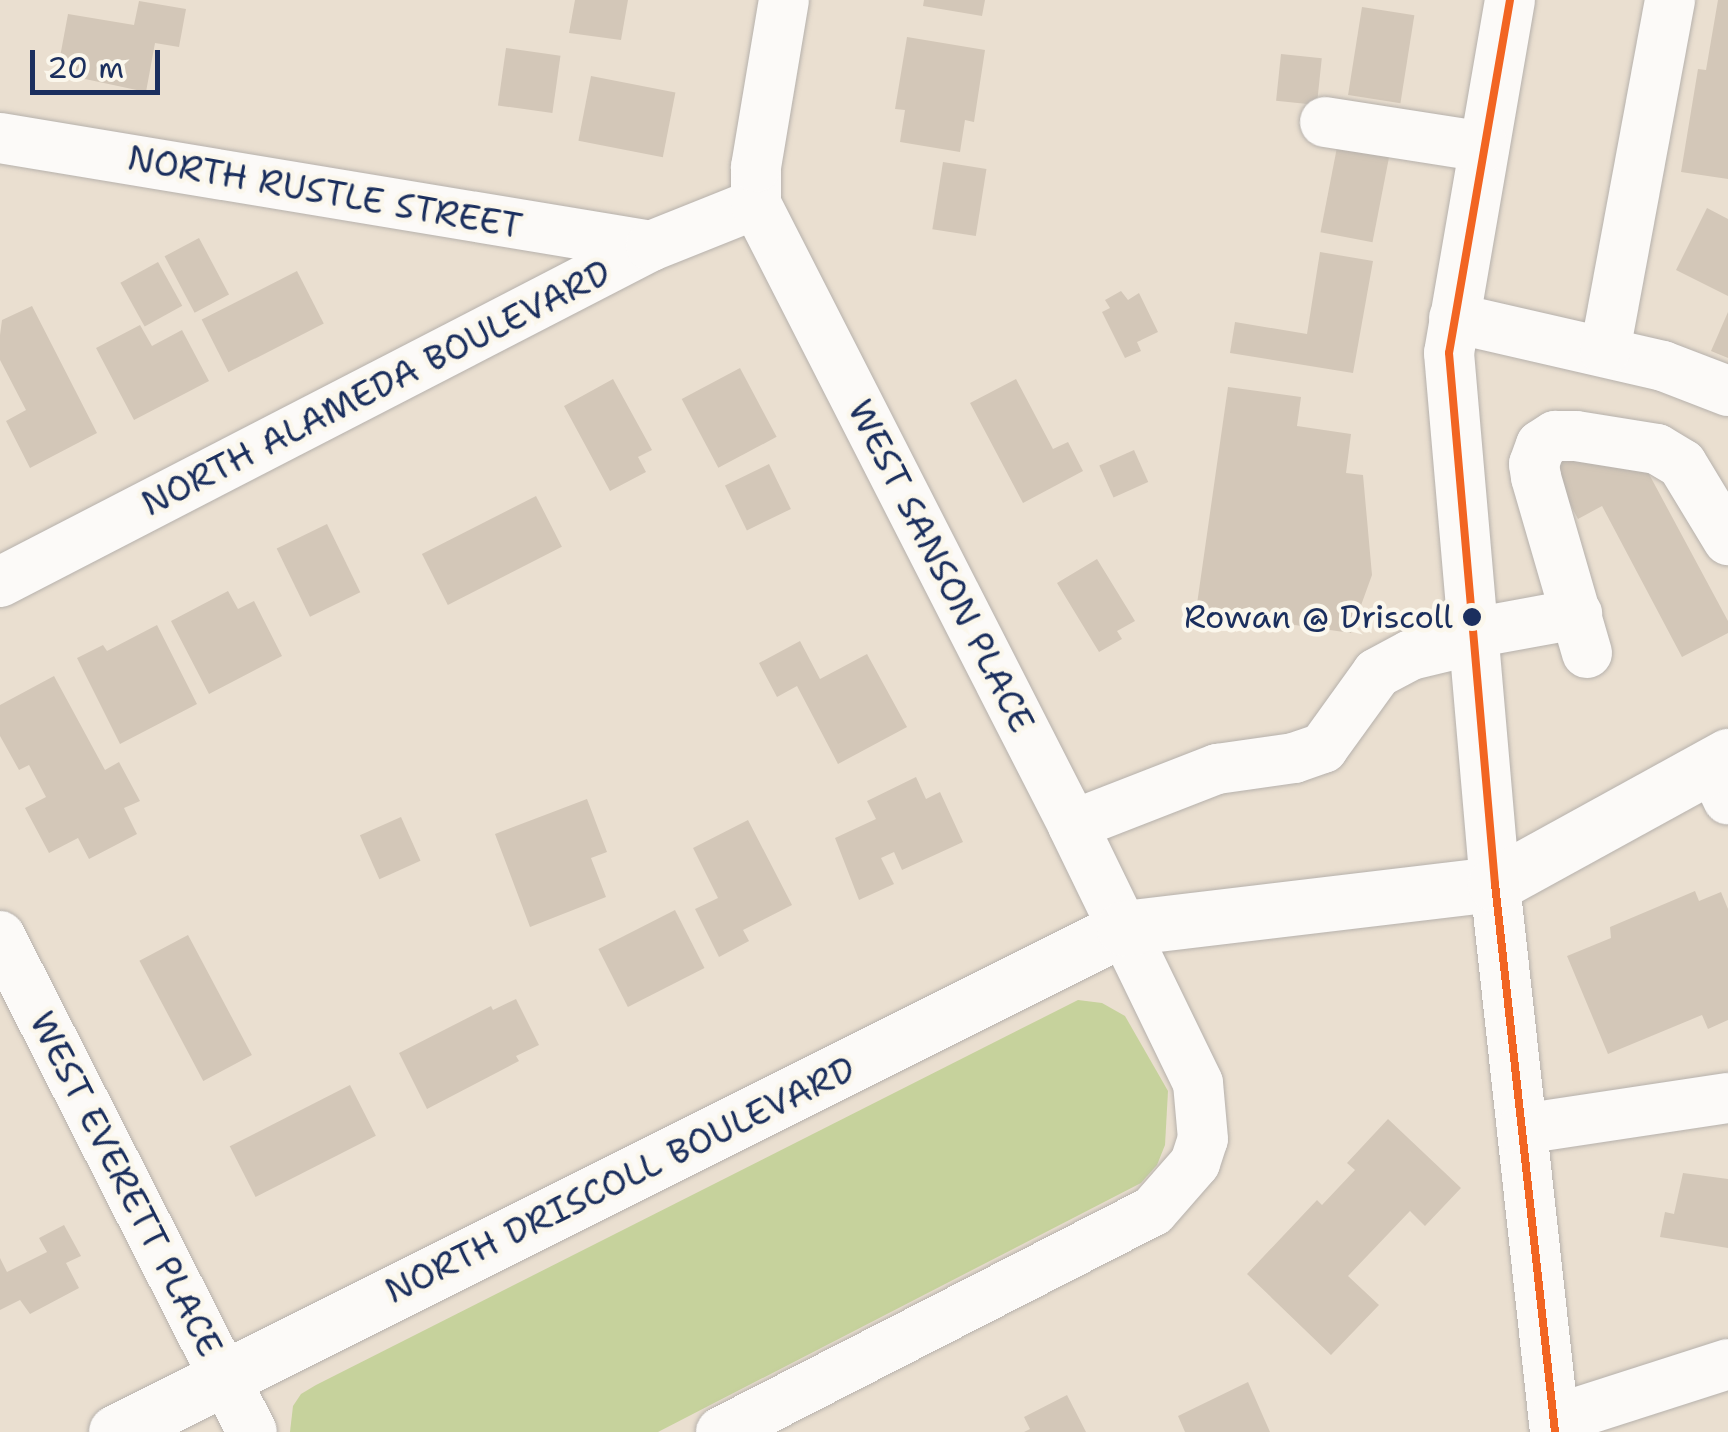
<!DOCTYPE html>
<html>
<head>
<meta charset="utf-8">
<style>
	body { margin:0 }
	#map { position:relative; width:1728px; height:1432px; overflow:hidden; background:#eadfd0; font-family:"Shantell Sans",sans-serif }
	div>[style] { position:absolute }
	.green>* { inset:0; background:#c6d29c }
	.building>* { inset:0; background:#d3c7b8; transform-origin:0 0 }
	.roads { filter:drop-shadow(0 0 2px #b6b1ac) drop-shadow(0 0 2px #b6b1ac) }
	.minor>* { height:50px; margin:-25px; padding:0 25px; transform-origin:25px; border-radius:25px; background:#fcfaf8 }
	.major>* { height:55px; margin:-27.5px; padding:0 27.5px; transform-origin:27.5px; border-radius:27.5px; background:#fcfaf8 }
	.bus-1>* { height:8px; margin:-4px; padding:0 4px; transform-origin:4px; border-radius:4px; background:#f26522 }
	.dots>* { width:28px; height:28px; translate:-50% -50%; box-sizing:border-box; border:5px solid #fbf7ec; border-radius:50% }
	span { translate:-50% -50%; white-space:nowrap; text-align:center; line-height:1.15; -webkit-text-stroke:9px #fbf7ec; paint-order:stroke }
	.bus-label { font-size:32px; color:#1b2f5e }
	.right { translate:-100% -50%; text-align:right }
	.street-label { font-size:35px; color:#1b2f5e }
	.scale { position:absolute; left:30px; top:50px; width:130px; height:45px; box-sizing:border-box; border:5px solid #1b2f5e; border-top:0; padding-left:12px; font-size:30px; line-height:35px; white-space:nowrap; color:#1b2f5e; -webkit-text-stroke:8px #fbf7ec; paint-order:stroke }
</style>
</head>
<body>
<div id="map">
	<div class="green">
		<i style="clip-path:polygon(1078px 1000px,1102px 1003px,1125px 1016px,1168px 1091px,1165px 1145px,1157px 1165px,1141px 1183px,658px 1432px,290px 1432px,293px 1406px,301px 1394px,316px 1385px)"></i>
	</div>
	<div class="building">
		<i style="clip-path:polygon(575px 0,628px 0,621px 40px,569px 33px)"></i>
		<i style="clip-path:polygon(924px 0,985px 0,982px 16px,923px 6px)"></i>
		<i style="clip-path:polygon(1718px 0,1728px 0,1728px 179px,1681px 172px,1698px 69px,1706px 70px)"></i>
		<i style="clip-path:polygon(139px 1px,186px 9px,179px 47px,155px 43px,146px 92px,57px 73px,68px 14px,134px 25px)"></i>
		<i style="left:1362px;top:7px;width:53px;height:89px;rotate:9deg"></i>
		<i style="clip-path:polygon(907px 37px,985px 50px,974px 122px,965px 120px,960px 152px,900px 142px,905px 110px,895px 109px)"></i>
		<i style="left:506px;top:48px;width:55px;height:58px;rotate:8deg"></i>
		<i style="left:1281px;top:54px;width:41px;height:47px;rotate:6deg"></i>
		<i style="left:591px;top:76px;width:86px;height:66px;rotate:11deg"></i>
		<i style="left:1339px;top:137px;width:53px;height:97px;rotate:11deg"></i>
		<i style="left:943px;top:162px;width:44px;height:68px;rotate:9deg"></i>
		<i style="clip-path:polygon(1707px 208px,1728px 219px,1728px 296px,1676px 270px)"></i>
		<i style="left:199px;top:238px;width:64px;height:39px;rotate:62deg"></i>
		<i style="clip-path:polygon(1320px 252px,1373px 261px,1353px 373px,1230px 353px,1235px 322px,1307px 334px)"></i>
		<i style="left:158px;top:262px;width:50px;height:43px;rotate:61deg"></i>
		<i style="left:297px;top:271px;width:59px;height:107px;rotate:63deg"></i>
		<i style="clip-path:polygon(1121px 291px,1128px 300px,1139px 293px,1158px 332px,1137px 342px,1141px 351px,1125px 358px,1102px 312px,1110px 308px,1105px 300px)"></i>
		<i style="clip-path:polygon(32px 306px,97px 433px,30px 468px,6px 421px,26px 410px,0 360px,0 335px,2px 320px)"></i>
		<i style="clip-path:polygon(1728px 312px,1728px 358px,1711px 351px)"></i>
		<i style="clip-path:polygon(140px 325px,152px 346px,182px 330px,209px 381px,134px 420px,96px 348px)"></i>
		<i style="left:740px;top:368px;width:78px;height:66px;rotate:62deg"></i>
		<i style="clip-path:polygon(613px 379px,652px 450px,638px 457px,646px 472px,610px 491px,564px 406px)"></i>
		<i style="clip-path:polygon(1016px 379px,1053px 449px,1068px 442px,1083px 471px,1023px 503px,970px 403px)"></i>
		<i style="clip-path:polygon(1228px 387px,1301px 397px,1297px 426px,1351px 434px,1346px 473px,1363px 475px,1372px 575px,1351px 633px,1196px 611px)"></i>
		<i style="clip-path:polygon(1591px 442px,1642px 461px,1728px 621px,1728px 633px,1682px 657px,1602px 506px,1578px 519px,1549px 464px)"></i>
		<i style="left:1134px;top:450px;width:35px;height:38px;rotate:66deg"></i>
		<i style="left:769px;top:464px;width:50px;height:49px;rotate:64deg"></i>
		<i style="left:536px;top:496px;width:57px;height:128px;rotate:63deg"></i>
		<i style="left:327px;top:524px;width:76px;height:56px;rotate:64deg"></i>
		<i style="clip-path:polygon(1097px 559px,1135px 621px,1117px 631px,1122px 639px,1099px 652px,1057px 583px)"></i>
		<i style="clip-path:polygon(228px 591px,238px 609px,254px 601px,282px 656px,209px 694px,171px 621px)"></i>
		<i style="clip-path:polygon(157px 625px,197px 704px,120px 744px,77px 658px,103px 645px,107px 651px)"></i>
		<i style="clip-path:polygon(800px 641px,820px 679px,867px 654px,907px 727px,838px 764px,797px 686px,777px 697px,759px 663px)"></i>
		<i style="clip-path:polygon(54px 676px,105px 770px,119px 762px,140px 801px,124px 808px,137px 834px,89px 859px,78px 838px,49px 853px,25px 808px,46px 797px,29px 765px,19px 770px,0 736px,0 705px)"></i>
		<i style="clip-path:polygon(916px 777px,926px 799px,940px 792px,963px 842px,902px 870px,894px 852px,881px 858px,894px 884px,859px 900px,835px 838px,876px 819px,867px 801px)"></i>
		<i style="clip-path:polygon(587px 799px,607px 852px,591px 858px,606px 897px,530px 927px,495px 834px)"></i>
		<i style="left:401px;top:817px;width:48px;height:45px;rotate:66deg"></i>
		<i style="clip-path:polygon(748px 820px,792px 905px,743px 930px,749px 941px,719px 957px,695px 909px,718px 898px,693px 848px)"></i>
		<i style="clip-path:polygon(1695px 891px,1699px 901px,1721px 892px,1728px 909px,1728px 1020px,1708px 1029px,1702px 1015px,1608px 1054px,1567px 956px,1611px 938px,1610px 927px)"></i>
		<i style="left:675px;top:910px;width:65px;height:86px;rotate:63deg"></i>
		<i style="left:188px;top:935px;width:136px;height:55px;rotate:62deg"></i>
		<i style="clip-path:polygon(516px 999px,539px 1045px,516px 1056px,519px 1061px,427px 1109px,399px 1053px,491px 1006px,493px 1010px)"></i>
		<i style="left:350px;top:1085px;width:57px;height:135px;rotate:63deg"></i>
		<i style="clip-path:polygon(1388px 1119px,1461px 1188px,1425px 1226px,1410px 1211px,1348px 1276px,1379px 1305px,1331px 1355px,1247px 1274px,1317px 1200px,1322px 1205px,1355px 1170px,1347px 1163px)"></i>
		<i style="clip-path:polygon(1683px 1173px,1728px 1179px,1728px 1248px,1660px 1237px,1665px 1212px,1674px 1214px)"></i>
		<i style="clip-path:polygon(64px 1225px,81px 1256px,66px 1263px,79px 1288px,30px 1314px,20px 1300px,0 1310px,0 1258px,7px 1272px,47px 1252px,39px 1238px)"></i>
		<i style="clip-path:polygon(1248px 1382px,1270px 1432px,1185px 1432px,1178px 1416px)"></i>
		<i style="clip-path:polygon(1067px 1395px,1086px 1432px,1024px 1432px,1030px 1429px,1024px 1417px)"></i>
	</div>
	<div class="roads">
		<div class="minor">
			<i style="left:1510px;top:0;width:358px;rotate:99.8deg"></i>
			<i style="left:1449px;top:353px;width:533px;rotate:85.05deg"></i>
			<i style="left:1495px;top:884px;width:551px;rotate:83.75deg"></i>
			<i style="left:1325px;top:122px;width:161px;rotate:8.9deg"></i>
			<i style="left:0;top:138px;width:660px;rotate:9.42deg"></i>
			<i style="left:1454px;top:318px;width:214px;rotate:12.9deg"></i>
			<i style="left:1663px;top:366px;width:70px;rotate:21deg"></i>
			<i style="left:1605px;top:351px;width:357px;rotate:-79.5deg"></i>
			<i style="left:0;top:582px;width:733px;rotate:-27.3deg"></i>
			<i style="left:651px;top:246px;width:113px;rotate:-21.8deg"></i>
			<i style="left:1473px;top:633px;width:106px;rotate:-10.4deg"></i>
			<i style="left:1587px;top:653px;width:183px;rotate:-106.2deg"></i>
			<i style="left:1536px;top:477px;width:13px;rotate:-99deg"></i>
			<i style="left:1534px;top:464px;width:20px;rotate:-70deg"></i>
			<i style="left:1541px;top:445px;width:17px;rotate:-33deg"></i>
			<i style="left:1555px;top:436px;width:21px"></i>
			<i style="left:1576px;top:436px;width:82px;rotate:9.1deg"></i>
			<i style="left:1657px;top:449px;width:29px;rotate:31deg"></i>
			<i style="left:1682px;top:464px;width:89px;rotate:58.8deg"></i>
			<i style="left:1712px;top:765px;width:38px;rotate:65deg"></i>
			<i style="left:1073px;top:825px;width:155px;rotate:-21.3deg"></i>
			<i style="left:1217px;top:769px;width:78px;rotate:-8.1deg"></i>
			<i style="left:1294px;top:758px;width:31px;rotate:-19deg"></i>
			<i style="left:1323px;top:748px;width:92px;rotate:-54.2deg"></i>
			<i style="left:1377px;top:673px;width:38px;rotate:-28deg"></i>
			<i style="left:1411px;top:655px;width:64px;rotate:-13.6deg"></i>
			<i style="left:0;top:936px;width:556px;rotate:63.07deg"></i>
			<i style="left:1522px;top:1129px;width:208px;rotate:-8.6deg"></i>
			<i style="left:1554px;top:1420px;width:183px;rotate:-17.8deg"></i>
			<i style="left:721px;top:1432px;width:485px;rotate:-27.1deg"></i>
			<i style="left:1153px;top:1211px;width:64px;rotate:-48.8deg"></i>
			<i style="left:1195px;top:1163px;width:25px;rotate:-72deg"></i>
			<i style="left:1203px;top:1139px;width:56px;rotate:-95.1deg"></i>
			<i style="left:1198px;top:1083px;width:287px;rotate:-115.9deg"></i>
			<i style="left:1073px;top:825px;width:697px;rotate:-117.04deg"></i>
			<i style="left:756px;top:204px;width:37px;rotate:-90deg"></i>
			<i style="left:756px;top:167px;width:169px;rotate:-80.5deg"></i>
		</div>
		<div class="major">
			<i style="left:116px;top:1432px;width:1127px;rotate:-26.57deg"></i>
			<i style="left:1124px;top:928px;width:374px;rotate:-6.8deg"></i>
			<i style="left:1495px;top:884px;width:266px;rotate:-28.8deg"></i>
		</div>
	</div>
	<div class="bus-1">
		<i style="left:1510px;top:0;width:358px;rotate:99.8deg"></i>
		<i style="left:1449px;top:353px;width:533px;rotate:85.05deg"></i>
		<i style="left:1495px;top:884px;width:551px;rotate:83.75deg"></i>
	</div>
	<div class="dots">
		<i style="left:1472px;top:617px;background:#1b2f5e"></i>
	</div>
	<div class="bus-label">
		<span class="right" style="left:1453px;top:617px">Rowan @ Driscoll</span>
	</div>
	<div class="street-label">
		<span style="left:325px;top:192px;rotate:10deg">NORTH RUSTLE STREET</span>
		<span style="left:376px;top:388px;rotate:-27deg">NORTH ALAMEDA BOULEVARD</span>
		<span style="left:941px;top:566px;rotate:63deg">WEST SANSON PLACE</span>
		<span style="left:620px;top:1180px;rotate:-26deg">NORTH DRISCOLL BOULEVARD</span>
		<span style="left:126px;top:1184px;rotate:63deg">WEST EVERETT PLACE</span>
	</div>
	<div class="scale">20 m</div>
</div>
</body>
</html>
